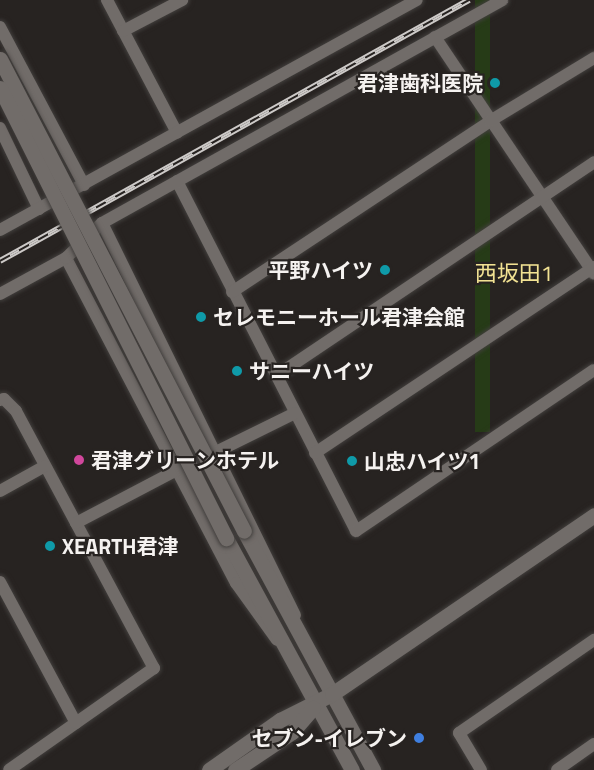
<!DOCTYPE html>
<html>
<head>
<meta charset="utf-8">
<style>
	body { margin:0 }
	#map { position:relative; width:594px; height:770px; overflow:hidden; background:#272321; font-family:"Titillium Web","Noto Sans JP",sans-serif }
	div>[style] { position:absolute }
	.green>* { inset:0; background:#263b17; transform-origin:0 0 }
	.roads { filter:drop-shadow(0 0 2px #423f3d) drop-shadow(0 0 2px #423f3d) }
	.minor>* { height:12px; margin:-6px; padding:0 6px; transform-origin:6px; border-radius:6px; background:#716c69 }
	.tertiary>* { height:15px; margin:-7.5px; padding:0 7.5px; transform-origin:7.5px; border-radius:7.5px; background:#716c69 }
	.rail>* { height:6px; margin-top:-3px; transform-origin:0; background:repeating-linear-gradient(90deg,#272321 0 11px,#cdcac8 0 22px); box-sizing:border-box; border-block:2px solid #cdcac8 }
	.bridges { filter:drop-shadow(0 0 2px #423f3d) drop-shadow(0 0 2px #423f3d) }
	.tertiary-bridge>* { height:15px; margin:-7.5px; padding:0 7.5px; transform-origin:7.5px; border-radius:7.5px; background:#716c69 }
	.dots>* { width:16px; height:16px; translate:-50% -50%; box-sizing:border-box; border:3px solid #272321; border-radius:50% }
	span { translate:-50% -50%; white-space:nowrap; text-align:center; line-height:1.15; -webkit-text-stroke:4.5px #272321; paint-order:stroke }
	.poi-label { font-size:21px; color:#f5f2f0; font-weight:700 }
	.right { translate:-100% -50%; text-align:right }
	.left { translate:0 -50%; text-align:left }
	.neighbourhood-label { font-size:22px; color:#f2e293 }
</style>
</head>
<body>
<div id="map">
	<div class="green">
		<i style="left:475px;top:0;width:15px;height:432px"></i>
	</div>
	<div class="roads">
		<div class="minor">
			<i style="left:107px;top:0;width:150px;rotate:62.2deg"></i>
			<i style="left:0;top:27px;width:179px;rotate:62deg"></i>
			<i style="left:123px;top:31px;width:67px;rotate:-27.7deg"></i>
			<i style="left:435px;top:37px;width:285px;rotate:56.1deg"></i>
			<i style="left:0;top:128px;width:90px;rotate:64.3deg"></i>
			<i style="left:177px;top:181px;width:393px;rotate:62.9deg"></i>
			<i style="left:356px;top:531px;width:287px;rotate:-34.1deg"></i>
			<i style="left:102px;top:223px;width:437px;rotate:63.8deg"></i>
			<i style="left:0;top:230px;width:476px;rotate:-28.9deg"></i>
			<i style="left:66px;top:258px;width:367px;rotate:62.4deg"></i>
			<i style="left:236px;top:583px;width:70px;rotate:54.3deg"></i>
			<i style="left:232px;top:292px;width:310px;rotate:-33.5deg"></i>
			<i style="left:490px;top:121px;width:122px;rotate:-31.2deg"></i>
			<i style="left:0;top:294px;width:75px;rotate:-28.6deg"></i>
			<i style="left:66px;top:258px;width:50px;rotate:-44.2deg"></i>
			<i style="left:102px;top:223px;width:458px;rotate:-29.1deg"></i>
			<i style="left:276px;top:376px;width:383px;rotate:-33.9deg"></i>
			<i style="left:0;top:400px;width:4px;rotate:-14deg"></i>
			<i style="left:4px;top:399px;width:17px;rotate:45deg"></i>
			<i style="left:16px;top:411px;width:292px;rotate:61.8deg"></i>
			<i style="left:154px;top:668px;width:177px;rotate:144.9deg"></i>
			<i style="left:216px;top:452px;width:88px;rotate:-26.3deg"></i>
			<i style="left:315px;top:453px;width:335px;rotate:-33.7deg"></i>
			<i style="left:0;top:491px;width:51px;rotate:-29.1deg"></i>
			<i style="left:76px;top:523px;width:114px;rotate:-27.7deg"></i>
			<i style="left:0;top:582px;width:160px;rotate:61.7deg"></i>
			<i style="left:481px;top:770px;width:43px;rotate:-120.7deg"></i>
			<i style="left:459px;top:733px;width:164px;rotate:-34.6deg"></i>
			<i style="left:557px;top:770px;width:45px;rotate:-35.1deg"></i>
		</div>
		<div class="tertiary">
			<i style="left:244px;top:531px;width:272px;rotate:61.6deg"></i>
			<i style="left:226px;top:538px;width:264px;rotate:61.5deg"></i>
			<i style="left:209px;top:770px;width:87px;rotate:-35.2deg"></i>
			<i style="left:280px;top:720px;width:58px;rotate:-26.6deg"></i>
			<i style="left:332px;top:694px;width:317px;rotate:-34.3deg"></i>
			<i style="left:235px;top:770px;width:69px;rotate:-33.7deg"></i>
			<i style="left:292px;top:732px;width:32px;rotate:-49deg"></i>
		</div>
	</div>
	<div class="rail">
		<i style="left:0;top:261px;width:537px;rotate:-29.1deg"></i>
	</div>
	<div class="bridges">
		<div class="tertiary-bridge">
			<i style="left:0;top:59px;width:531px;rotate:62.66deg"></i>
			<i style="left:0;top:88px;width:504px;rotate:63.33deg"></i>
		</div>
	</div>
	<div class="dots">
		<i style="left:495px;top:83px;background:#0f9aa8"></i>
		<i style="left:385px;top:270px;background:#0f9aa8"></i>
		<i style="left:201px;top:317px;background:#0f9aa8"></i>
		<i style="left:237px;top:371px;background:#0f9aa8"></i>
		<i style="left:79px;top:460px;background:#d1479c"></i>
		<i style="left:352px;top:461px;background:#0f9aa8"></i>
		<i style="left:50px;top:546px;background:#0f9aa8"></i>
		<i style="left:419px;top:738px;background:#3f7fe0"></i>
	</div>
	<div class="poi-label">
		<span class="right" style="left:483px;top:83px">君津歯科医院</span>
		<span class="right" style="left:373px;top:270px">平野ハイツ</span>
		<span class="left" style="left:213px;top:317px">セレモニーホール君津会館</span>
		<span class="left" style="left:249px;top:371px">サニーハイツ</span>
		<span class="left" style="left:91px;top:460px">君津グリーンホテル</span>
		<span class="left" style="left:364px;top:461px">山忠ハイツ1</span>
		<span class="left" style="left:62px;top:546px">XEARTH君津</span>
		<span class="right" style="left:407px;top:738px">セブン-イレブン</span>
	</div>
	<div class="neighbourhood-label">
		<span style="left:514px;top:274px">西坂田1</span>
	</div>
</div>
</body>
</html>
